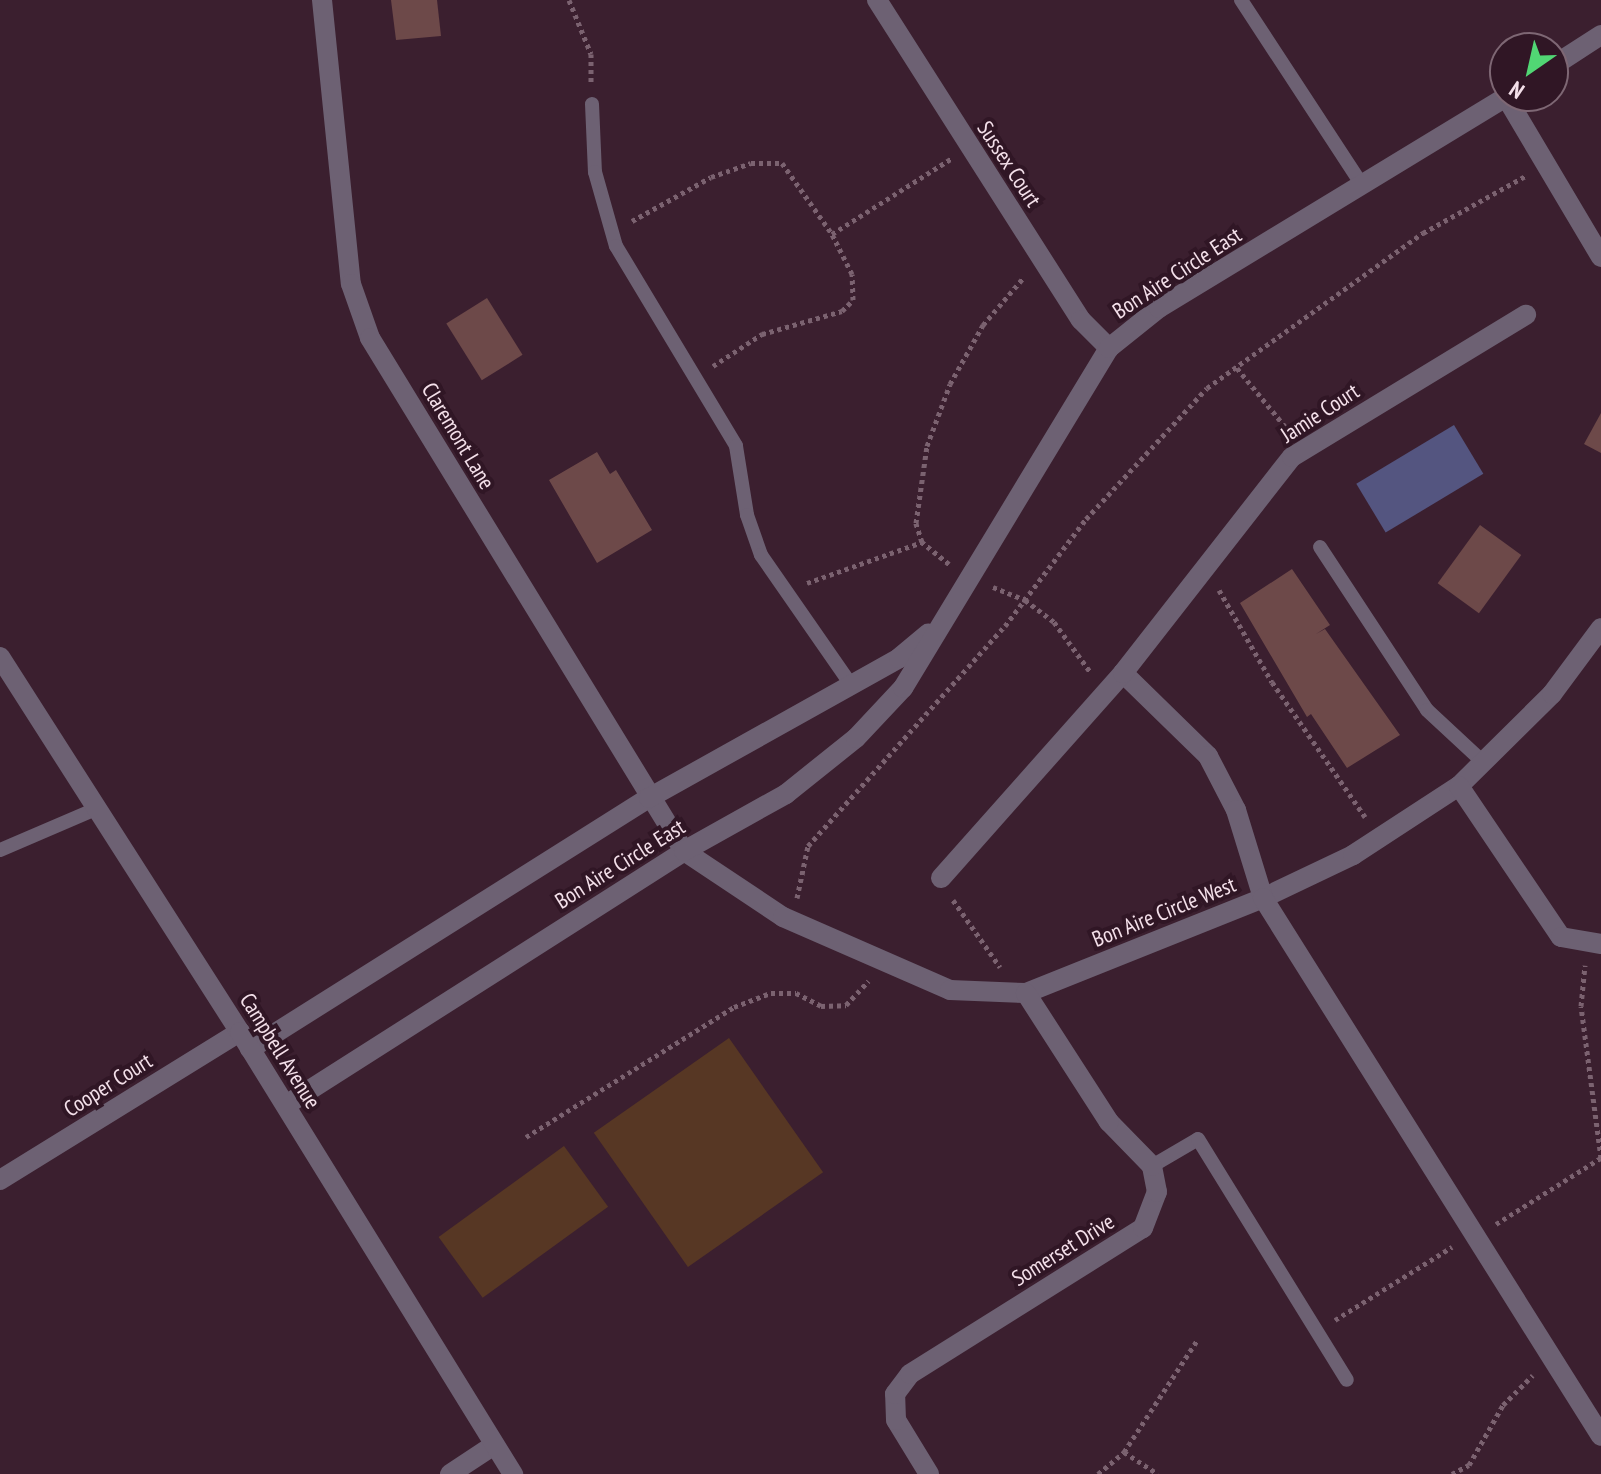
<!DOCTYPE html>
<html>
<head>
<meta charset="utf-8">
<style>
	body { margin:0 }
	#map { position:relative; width:1601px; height:1474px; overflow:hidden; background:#3b1f2f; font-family:"PT Sans Narrow",sans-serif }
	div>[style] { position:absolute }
	.green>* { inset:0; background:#573724; transform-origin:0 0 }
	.water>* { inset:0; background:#545580; transform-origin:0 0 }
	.building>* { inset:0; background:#6d4949; transform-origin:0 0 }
	.path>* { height:5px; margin-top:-2.5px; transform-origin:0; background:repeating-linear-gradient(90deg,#7b6270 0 4px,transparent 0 8px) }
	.service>* { height:14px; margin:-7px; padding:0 7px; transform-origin:7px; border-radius:7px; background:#6d6173 }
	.minor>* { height:20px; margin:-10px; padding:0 10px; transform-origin:10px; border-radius:10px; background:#6d6173 }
	.tertiary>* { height:20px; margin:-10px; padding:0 10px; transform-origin:10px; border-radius:10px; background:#6d6173 }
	span { translate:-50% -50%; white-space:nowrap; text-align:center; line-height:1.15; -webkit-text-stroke:8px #301625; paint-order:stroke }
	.street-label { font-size:22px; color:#f4e0ea }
	.north { position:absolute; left:1489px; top:32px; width:80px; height:80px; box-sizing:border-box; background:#301625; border:2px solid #7e6774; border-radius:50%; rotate:214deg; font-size:22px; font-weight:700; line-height:32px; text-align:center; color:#f4e0ea }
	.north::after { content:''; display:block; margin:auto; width:28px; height:36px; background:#51d674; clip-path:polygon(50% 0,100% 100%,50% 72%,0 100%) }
</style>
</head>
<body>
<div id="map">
	<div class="green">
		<i style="left:729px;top:1038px;width:164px;height:165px;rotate:55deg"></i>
		<i style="left:564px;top:1146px;width:75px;height:155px;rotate:54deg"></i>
	</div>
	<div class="water">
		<i style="left:1454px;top:425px;width:57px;height:114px;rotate:59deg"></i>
	</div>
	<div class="building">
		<i style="clip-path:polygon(391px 0,437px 0,441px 36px,396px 40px)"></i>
		<i style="left:487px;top:298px;width:67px;height:48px;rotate:58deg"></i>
		<i style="clip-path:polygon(1601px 413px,1601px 453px,1584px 444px)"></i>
		<i style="clip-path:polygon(597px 452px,610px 474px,616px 470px,652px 530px,597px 563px,549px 480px)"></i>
		<i style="left:1480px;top:525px;width:51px;height:72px;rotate:36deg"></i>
		<i style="clip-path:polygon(1292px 569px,1330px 625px,1316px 634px,1325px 629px,1400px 735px,1347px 768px,1311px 714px,1307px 717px,1240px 603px)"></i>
	</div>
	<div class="path">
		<i style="left:569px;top:0;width:58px;rotate:67.8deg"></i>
		<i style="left:591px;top:54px;width:29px;rotate:90deg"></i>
		<i style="left:632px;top:221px;width:90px;rotate:-29.1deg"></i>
		<i style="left:711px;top:177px;width:42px;rotate:-19.3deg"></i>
		<i style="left:751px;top:163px;width:31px"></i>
		<i style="left:782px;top:163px;width:87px;rotate:54.8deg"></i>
		<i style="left:713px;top:366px;width:59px;rotate:-33.1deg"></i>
		<i style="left:762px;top:334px;width:83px;rotate:-16deg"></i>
		<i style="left:842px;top:311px;width:16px;rotate:-45deg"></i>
		<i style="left:853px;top:300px;width:26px;rotate:-92deg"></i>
		<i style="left:852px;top:274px;width:45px;rotate:-116.6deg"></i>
		<i style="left:832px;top:234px;width:142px;rotate:-32.3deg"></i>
		<i style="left:1237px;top:368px;width:80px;rotate:50.6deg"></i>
		<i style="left:949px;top:564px;width:35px;rotate:-141deg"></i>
		<i style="left:922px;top:542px;width:20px;rotate:-108deg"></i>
		<i style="left:916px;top:523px;width:78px;rotate:-81.9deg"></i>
		<i style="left:927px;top:446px;width:66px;rotate:-69.6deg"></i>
		<i style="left:950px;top:384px;width:68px;rotate:-60.8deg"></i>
		<i style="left:983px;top:325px;width:63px;rotate:-49.5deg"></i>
		<i style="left:807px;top:583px;width:122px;rotate:-19.6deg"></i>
		<i style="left:993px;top:587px;width:35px;rotate:22deg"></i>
		<i style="left:1025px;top:600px;width:36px;rotate:37deg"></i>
		<i style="left:1054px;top:622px;width:63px;rotate:54deg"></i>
		<i style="left:1219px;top:590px;width:106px;rotate:60.1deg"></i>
		<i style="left:1272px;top:682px;width:164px;rotate:55.4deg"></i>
		<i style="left:797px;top:898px;width:53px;rotate:-78.1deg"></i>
		<i style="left:808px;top:846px;width:295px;rotate:-48.2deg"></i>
		<i style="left:1005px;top:626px;width:134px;rotate:-52.9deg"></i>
		<i style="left:1086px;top:519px;width:178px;rotate:-47.3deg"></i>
		<i style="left:1207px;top:388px;width:266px;rotate:-35.7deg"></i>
		<i style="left:1423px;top:233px;width:119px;rotate:-29.1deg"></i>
		<i style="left:953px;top:900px;width:82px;rotate:55deg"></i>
		<i style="left:526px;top:1137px;width:245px;rotate:-32deg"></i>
		<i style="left:734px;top:1007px;width:40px;rotate:-21deg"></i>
		<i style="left:771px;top:993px;width:25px"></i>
		<i style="left:796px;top:993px;width:28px;rotate:27deg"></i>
		<i style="left:821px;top:1006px;width:25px;rotate:-2deg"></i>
		<i style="left:846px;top:1005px;width:33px;rotate:-47deg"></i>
		<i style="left:1496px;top:1224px;width:124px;rotate:-32.2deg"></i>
		<i style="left:1601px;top:1158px;width:153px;rotate:-97.5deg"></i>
		<i style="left:1581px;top:1006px;width:41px;rotate:-84.4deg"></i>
		<i style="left:1335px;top:1320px;width:138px;rotate:-32deg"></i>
		<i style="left:1124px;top:1452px;width:40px;rotate:32.9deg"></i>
		<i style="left:1098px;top:1474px;width:34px;rotate:-40deg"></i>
		<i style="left:1124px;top:1452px;width:135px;rotate:-56.8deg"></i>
		<i style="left:1452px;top:1474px;width:19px;rotate:-28deg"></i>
		<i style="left:1469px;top:1465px;width:69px;rotate:-60.5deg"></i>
		<i style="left:1503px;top:1405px;width:42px;rotate:-45deg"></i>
	</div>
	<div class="service">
		<i style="left:1241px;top:0;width:221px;rotate:56.8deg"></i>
		<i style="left:592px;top:104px;width:68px;rotate:87.5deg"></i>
		<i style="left:595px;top:172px;width:77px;rotate:74.2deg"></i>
		<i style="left:616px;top:246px;width:233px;rotate:59deg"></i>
		<i style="left:736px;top:446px;width:70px;rotate:80.9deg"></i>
		<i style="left:747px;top:515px;width:42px;rotate:70.7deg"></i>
		<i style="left:761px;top:555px;width:160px;rotate:55.2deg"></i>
		<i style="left:1320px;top:547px;width:195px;rotate:56.7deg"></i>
		<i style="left:1427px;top:710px;width:76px;rotate:42.9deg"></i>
		<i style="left:0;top:850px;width:107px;rotate:-23.2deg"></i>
		<i style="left:1152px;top:1166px;width:53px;rotate:-30.4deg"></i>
		<i style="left:1198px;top:1139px;width:283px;rotate:58.3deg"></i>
	</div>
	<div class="minor">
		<i style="left:322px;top:0;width:285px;rotate:84.2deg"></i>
		<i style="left:351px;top:284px;width:57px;rotate:70.6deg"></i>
		<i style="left:370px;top:338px;width:601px;rotate:58.53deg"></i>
		<i style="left:684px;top:851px;width:119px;rotate:33.7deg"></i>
		<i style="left:783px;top:917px;width:182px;rotate:23.6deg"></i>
		<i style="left:950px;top:990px;width:76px;rotate:2.3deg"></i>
		<i style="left:1026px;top:993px;width:255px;rotate:-21.8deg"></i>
		<i style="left:1263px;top:898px;width:100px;rotate:-25.5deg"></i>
		<i style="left:1353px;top:855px;width:126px;rotate:-33.1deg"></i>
		<i style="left:1459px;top:786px;width:131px;rotate:-44.7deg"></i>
		<i style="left:1552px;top:694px;width:82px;rotate:-53.4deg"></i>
		<i style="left:877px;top:0;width:379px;rotate:57.5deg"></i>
		<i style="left:1081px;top:320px;width:40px;rotate:45deg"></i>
		<i style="left:1553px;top:66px;width:57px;rotate:-32.9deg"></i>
		<i style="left:1506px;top:97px;width:186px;rotate:59.3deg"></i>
		<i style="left:1123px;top:673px;width:119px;rotate:44.3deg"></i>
		<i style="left:1208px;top:756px;width:61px;rotate:62.6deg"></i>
		<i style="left:1236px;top:810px;width:92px;rotate:72.9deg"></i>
		<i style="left:1263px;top:898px;width:635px;rotate:57.86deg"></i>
		<i style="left:1459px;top:786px;width:182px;rotate:56deg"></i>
		<i style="left:1561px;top:937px;width:41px;rotate:9.9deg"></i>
		<i style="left:941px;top:878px;width:274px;rotate:-48.4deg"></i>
		<i style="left:1123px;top:673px;width:274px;rotate:-52deg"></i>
		<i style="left:1292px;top:457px;width:274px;rotate:-31.3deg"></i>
		<i style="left:250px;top:1049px;width:471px;rotate:-32.2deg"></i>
		<i style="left:649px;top:798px;width:287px;rotate:-29.2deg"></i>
		<i style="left:899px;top:658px;width:38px;rotate:-40deg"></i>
		<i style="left:286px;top:1105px;width:472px;rotate:-32.5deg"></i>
		<i style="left:684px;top:851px;width:117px;rotate:-29.2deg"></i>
		<i style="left:786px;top:794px;width:90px;rotate:-38.7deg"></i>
		<i style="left:856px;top:738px;width:69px;rotate:-46.8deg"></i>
		<i style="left:903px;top:688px;width:398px;rotate:-58.8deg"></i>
		<i style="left:1109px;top:348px;width:64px;rotate:-38.7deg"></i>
		<i style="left:1159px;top:308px;width:408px;rotate:-31.3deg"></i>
		<i style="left:0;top:1180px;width:282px;rotate:-31.7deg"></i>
		<i style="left:450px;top:1474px;width:53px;rotate:-33.4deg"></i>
		<i style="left:929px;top:1474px;width:63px;rotate:-121.4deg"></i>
		<i style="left:896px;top:1420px;width:26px;rotate:-92deg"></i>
		<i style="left:895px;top:1394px;width:25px;rotate:-53deg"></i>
		<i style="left:910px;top:1374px;width:275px;rotate:-32.1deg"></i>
		<i style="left:1143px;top:1228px;width:39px;rotate:-69deg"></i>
		<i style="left:1157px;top:1192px;width:26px;rotate:-101deg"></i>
		<i style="left:1152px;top:1166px;width:62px;rotate:-134.3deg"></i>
		<i style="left:1109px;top:1122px;width:153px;rotate:-122.8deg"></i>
	</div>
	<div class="tertiary">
		<i style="left:0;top:657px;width:445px;rotate:57.4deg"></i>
		<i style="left:240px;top:1032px;width:520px;rotate:58.3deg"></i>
	</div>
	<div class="street-label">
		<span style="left:1009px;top:164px;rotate:57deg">Sussex Court</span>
		<span style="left:1177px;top:273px;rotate:-33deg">Bon Aire Circle East</span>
		<span style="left:1320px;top:413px;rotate:-33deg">Jamie Court</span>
		<span style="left:458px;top:436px;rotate:59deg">Claremont Lane</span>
		<span style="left:620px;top:864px;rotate:-32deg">Bon Aire Circle East</span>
		<span style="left:1164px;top:912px;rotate:-22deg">Bon Aire Circle West</span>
		<span style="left:280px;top:1051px;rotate:58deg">Campbell Avenue</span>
		<span style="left:108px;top:1085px;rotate:-32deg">Cooper Court</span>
		<span style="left:1063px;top:1250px;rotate:-32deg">Somerset Drive</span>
	</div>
	<div class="north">N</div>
</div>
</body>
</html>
